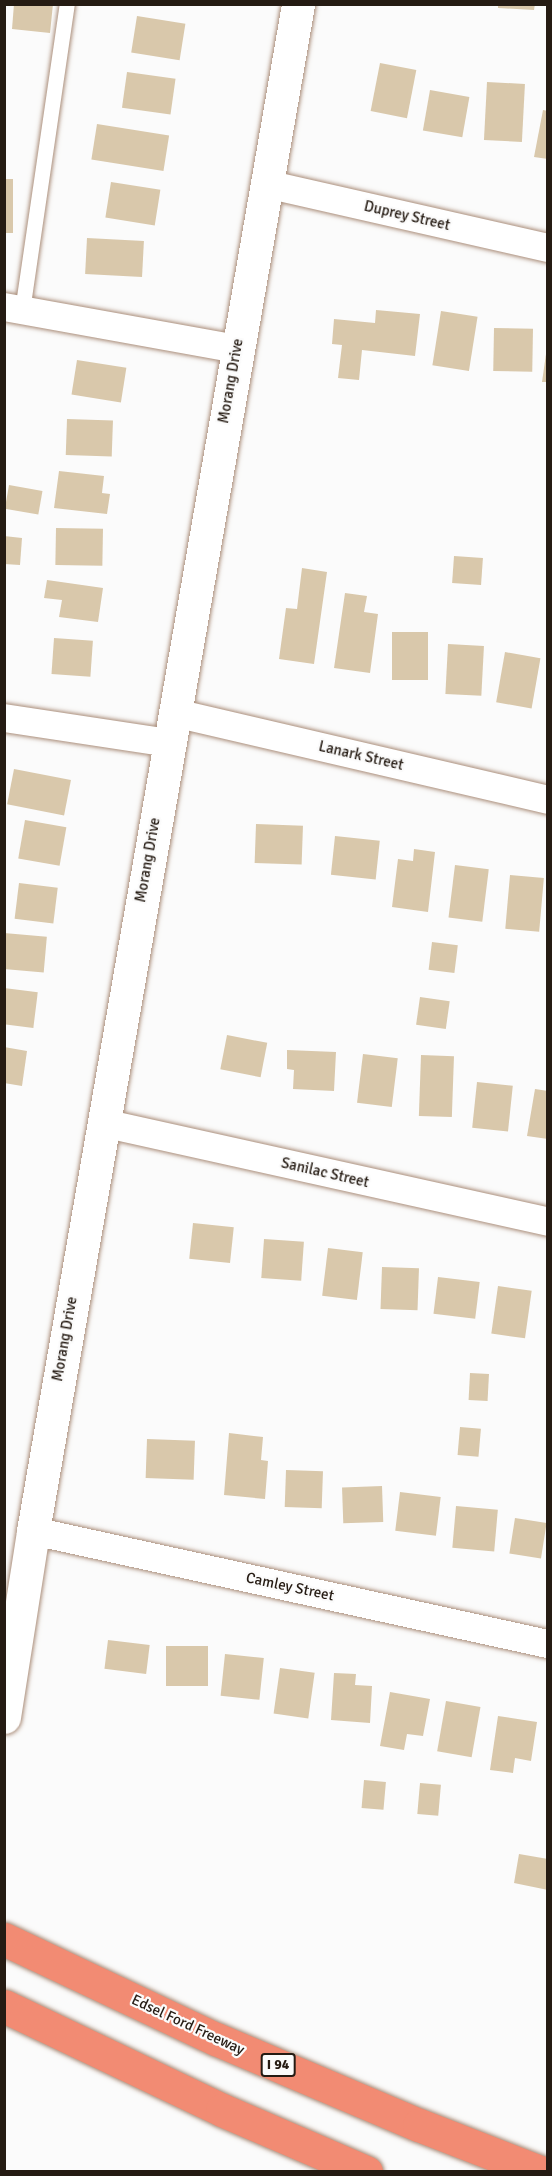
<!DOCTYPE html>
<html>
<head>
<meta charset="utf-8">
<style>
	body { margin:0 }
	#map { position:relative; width:552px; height:2176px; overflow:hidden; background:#fbfbfb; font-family:Signika,sans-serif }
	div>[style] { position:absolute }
	.building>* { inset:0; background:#d9c8ab; transform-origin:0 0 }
	.roads { filter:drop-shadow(0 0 2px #ab8f7c) drop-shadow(0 0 2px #ab8f7c) }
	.service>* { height:15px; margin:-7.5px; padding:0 7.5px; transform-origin:7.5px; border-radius:7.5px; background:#fff }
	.minor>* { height:28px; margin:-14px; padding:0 14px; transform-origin:14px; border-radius:14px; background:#fff }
	.tertiary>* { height:33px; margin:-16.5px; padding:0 16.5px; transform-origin:16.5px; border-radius:16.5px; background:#fff }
	.motorway>* { height:33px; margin:-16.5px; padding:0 16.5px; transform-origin:16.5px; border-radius:16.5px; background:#f28b73 }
	span { translate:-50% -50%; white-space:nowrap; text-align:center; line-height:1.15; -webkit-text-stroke:4.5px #fbfbfb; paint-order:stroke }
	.shield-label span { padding:2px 4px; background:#fbfbfb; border:2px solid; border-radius:4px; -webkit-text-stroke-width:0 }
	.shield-label { font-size:14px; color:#251b13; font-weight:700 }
	.street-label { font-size:15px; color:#251b13 }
	.frame { position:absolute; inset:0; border:6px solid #251b13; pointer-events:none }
</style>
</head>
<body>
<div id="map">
	<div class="building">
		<i style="clip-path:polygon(14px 4px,53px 4px,50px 33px,12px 29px)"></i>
		<i style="clip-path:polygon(498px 4px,535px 4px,534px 10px,498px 8px)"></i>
		<i style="left:137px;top:16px;width:49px;height:37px;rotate:9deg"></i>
		<i style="left:380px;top:63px;width:37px;height:49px;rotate:11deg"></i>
		<i style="left:127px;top:72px;width:49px;height:36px;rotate:8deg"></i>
		<i style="left:487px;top:82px;width:38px;height:58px;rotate:3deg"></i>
		<i style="left:430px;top:90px;width:40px;height:41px;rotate:10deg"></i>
		<i style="clip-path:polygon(543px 110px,548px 111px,548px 159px,534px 157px)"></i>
		<i style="left:97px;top:124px;width:73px;height:36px;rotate:9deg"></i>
		<i style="left:4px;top:179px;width:9px;height:54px"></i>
		<i style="left:111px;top:182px;width:50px;height:36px;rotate:9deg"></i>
		<i style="left:87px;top:238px;width:57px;height:36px;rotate:3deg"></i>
		<i style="clip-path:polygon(376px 310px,420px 314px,415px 356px,362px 350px,359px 380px,338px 378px,342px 345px,332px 344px,334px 319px,375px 323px)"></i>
		<i style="left:441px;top:311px;width:37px;height:55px;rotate:9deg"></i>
		<i style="left:494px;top:328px;width:39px;height:43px;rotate:1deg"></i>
		<i style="clip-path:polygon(546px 354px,548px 354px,548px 382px,542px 382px)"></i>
		<i style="left:77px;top:360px;width:50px;height:35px;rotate:9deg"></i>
		<i style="left:67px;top:419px;width:46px;height:36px;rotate:2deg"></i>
		<i style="clip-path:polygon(59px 471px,104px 476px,102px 493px,110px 494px,107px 514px,54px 508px)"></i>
		<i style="left:9px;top:485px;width:34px;height:24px;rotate:10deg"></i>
		<i style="left:56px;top:528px;width:47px;height:37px;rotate:1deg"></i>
		<i style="clip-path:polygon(4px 536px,22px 538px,20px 565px,4px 564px)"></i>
		<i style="left:454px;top:556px;width:29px;height:27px;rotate:4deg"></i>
		<i style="clip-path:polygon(302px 568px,327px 572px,314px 664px,279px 659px,286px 608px,297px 609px)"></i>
		<i style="clip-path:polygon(47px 580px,103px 588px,98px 622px,59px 617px,62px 600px,44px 598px)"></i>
		<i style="clip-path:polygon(345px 593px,367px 596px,364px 612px,378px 614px,370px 673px,334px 668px)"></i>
		<i style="left:392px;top:632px;width:36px;height:48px"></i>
		<i style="left:54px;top:638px;width:39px;height:36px;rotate:4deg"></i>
		<i style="left:448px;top:644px;width:36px;height:50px;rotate:3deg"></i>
		<i style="left:505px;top:652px;width:36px;height:51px;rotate:10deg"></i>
		<i style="left:14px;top:769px;width:58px;height:36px;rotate:11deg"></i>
		<i style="left:25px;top:820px;width:42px;height:39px;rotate:10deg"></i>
		<i style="left:256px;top:824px;width:47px;height:39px;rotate:2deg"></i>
		<i style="left:335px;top:836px;width:45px;height:39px;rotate:6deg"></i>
		<i style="clip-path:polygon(414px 849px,435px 852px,428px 912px,392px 907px,398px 859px,413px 861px)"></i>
		<i style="left:455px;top:865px;width:34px;height:53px;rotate:7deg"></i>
		<i style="left:510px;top:875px;width:34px;height:54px;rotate:5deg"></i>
		<i style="left:19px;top:883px;width:39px;height:36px;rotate:7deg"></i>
		<i style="left:4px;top:933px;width:43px;height:36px;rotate:5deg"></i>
		<i style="left:432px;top:942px;width:26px;height:28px;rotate:7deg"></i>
		<i style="left:4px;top:988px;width:34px;height:36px;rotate:7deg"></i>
		<i style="left:420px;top:997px;width:30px;height:28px;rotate:8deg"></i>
		<i style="left:227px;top:1035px;width:41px;height:35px;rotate:11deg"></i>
		<i style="clip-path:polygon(4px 1047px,27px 1051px,22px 1086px,4px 1083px)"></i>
		<i style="clip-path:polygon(287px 1050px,336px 1052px,334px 1091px,293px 1089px,294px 1070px,287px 1069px)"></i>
		<i style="left:363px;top:1054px;width:35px;height:49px;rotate:7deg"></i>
		<i style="left:421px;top:1055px;width:33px;height:61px;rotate:2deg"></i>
		<i style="left:477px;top:1082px;width:36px;height:46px;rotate:6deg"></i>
		<i style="clip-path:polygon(535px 1089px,548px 1091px,548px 1139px,527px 1136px)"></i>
		<i style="left:193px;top:1223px;width:41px;height:36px;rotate:6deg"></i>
		<i style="left:264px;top:1239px;width:40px;height:39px;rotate:4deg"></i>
		<i style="left:328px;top:1248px;width:35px;height:48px;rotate:7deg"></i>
		<i style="left:382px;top:1267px;width:37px;height:42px;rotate:2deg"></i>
		<i style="left:438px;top:1277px;width:42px;height:37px;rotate:7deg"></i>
		<i style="left:498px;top:1286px;width:34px;height:48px;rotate:8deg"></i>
		<i style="left:470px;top:1373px;width:19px;height:27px;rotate:3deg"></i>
		<i style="left:460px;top:1427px;width:21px;height:28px;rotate:5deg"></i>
		<i style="clip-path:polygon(229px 1433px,263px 1437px,261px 1460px,268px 1461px,265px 1499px,224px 1495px)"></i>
		<i style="left:147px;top:1439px;width:48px;height:39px;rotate:2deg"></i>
		<i style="left:286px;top:1470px;width:37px;height:37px;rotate:2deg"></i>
		<i style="left:382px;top:1486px;width:36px;height:40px;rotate:88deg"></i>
		<i style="left:400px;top:1492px;width:41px;height:39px;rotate:7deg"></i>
		<i style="left:456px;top:1506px;width:42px;height:42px;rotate:5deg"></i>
		<i style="left:515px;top:1518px;width:32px;height:36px;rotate:9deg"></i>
		<i style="left:108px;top:1640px;width:42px;height:29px;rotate:7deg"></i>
		<i style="left:166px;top:1646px;width:42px;height:40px"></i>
		<i style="left:225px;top:1654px;width:39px;height:42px;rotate:6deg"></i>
		<i style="left:280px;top:1668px;width:35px;height:46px;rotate:8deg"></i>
		<i style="clip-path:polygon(334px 1673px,356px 1674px,355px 1685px,372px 1686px,370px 1723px,331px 1720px)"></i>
		<i style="clip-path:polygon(390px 1692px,430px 1699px,423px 1736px,407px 1734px,404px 1750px,380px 1746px)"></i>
		<i style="left:446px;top:1701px;width:35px;height:51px;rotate:10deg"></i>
		<i style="clip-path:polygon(498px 1716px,537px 1722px,531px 1761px,515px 1758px,513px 1773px,490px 1770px)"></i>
		<i style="left:364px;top:1780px;width:22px;height:28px;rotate:5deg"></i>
		<i style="left:420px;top:1783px;width:21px;height:31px;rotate:5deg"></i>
		<i style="clip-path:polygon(519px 1854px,548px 1859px,548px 1890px,514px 1883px)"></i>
	</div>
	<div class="roads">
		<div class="service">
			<i style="left:22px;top:311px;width:310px;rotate:-81.7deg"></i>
		</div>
		<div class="minor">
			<i style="left:266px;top:184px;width:289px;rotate:12.8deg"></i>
			<i style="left:4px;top:307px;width:237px;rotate:10.2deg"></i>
			<i style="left:175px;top:713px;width:383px;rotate:13.1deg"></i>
			<i style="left:4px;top:718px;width:167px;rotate:8.6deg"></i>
			<i style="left:103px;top:1123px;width:456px;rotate:12.5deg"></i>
			<i style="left:33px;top:1531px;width:527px;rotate:12.38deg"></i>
		</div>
		<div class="tertiary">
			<i style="left:4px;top:1717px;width:188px;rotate:-81.1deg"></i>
			<i style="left:33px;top:1531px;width:1550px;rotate:-80.15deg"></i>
		</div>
		<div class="motorway">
			<i style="left:4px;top:1939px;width:234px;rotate:25.3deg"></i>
			<i style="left:216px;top:2039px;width:220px;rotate:23deg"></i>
			<i style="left:419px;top:2125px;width:130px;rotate:21.2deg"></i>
			<i style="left:4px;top:2006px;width:242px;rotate:25.5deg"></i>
			<i style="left:222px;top:2110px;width:157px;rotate:23.3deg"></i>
		</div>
	</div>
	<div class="shield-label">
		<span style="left:278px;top:2065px">I 94</span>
	</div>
	<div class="street-label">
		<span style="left:407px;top:216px;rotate:13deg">Duprey Street</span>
		<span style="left:231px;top:381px;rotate:-80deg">Morang Drive</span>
		<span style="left:361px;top:756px;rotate:13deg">Lanark Street</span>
		<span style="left:148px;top:860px;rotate:-80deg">Morang Drive</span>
		<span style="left:325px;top:1173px;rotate:13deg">Sanilac Street</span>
		<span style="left:65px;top:1339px;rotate:-80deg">Morang Drive</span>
		<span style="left:290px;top:1587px;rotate:12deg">Camley Street</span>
		<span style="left:188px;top:2025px;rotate:25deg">Edsel Ford Freeway</span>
	</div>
	<div class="frame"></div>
</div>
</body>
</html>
